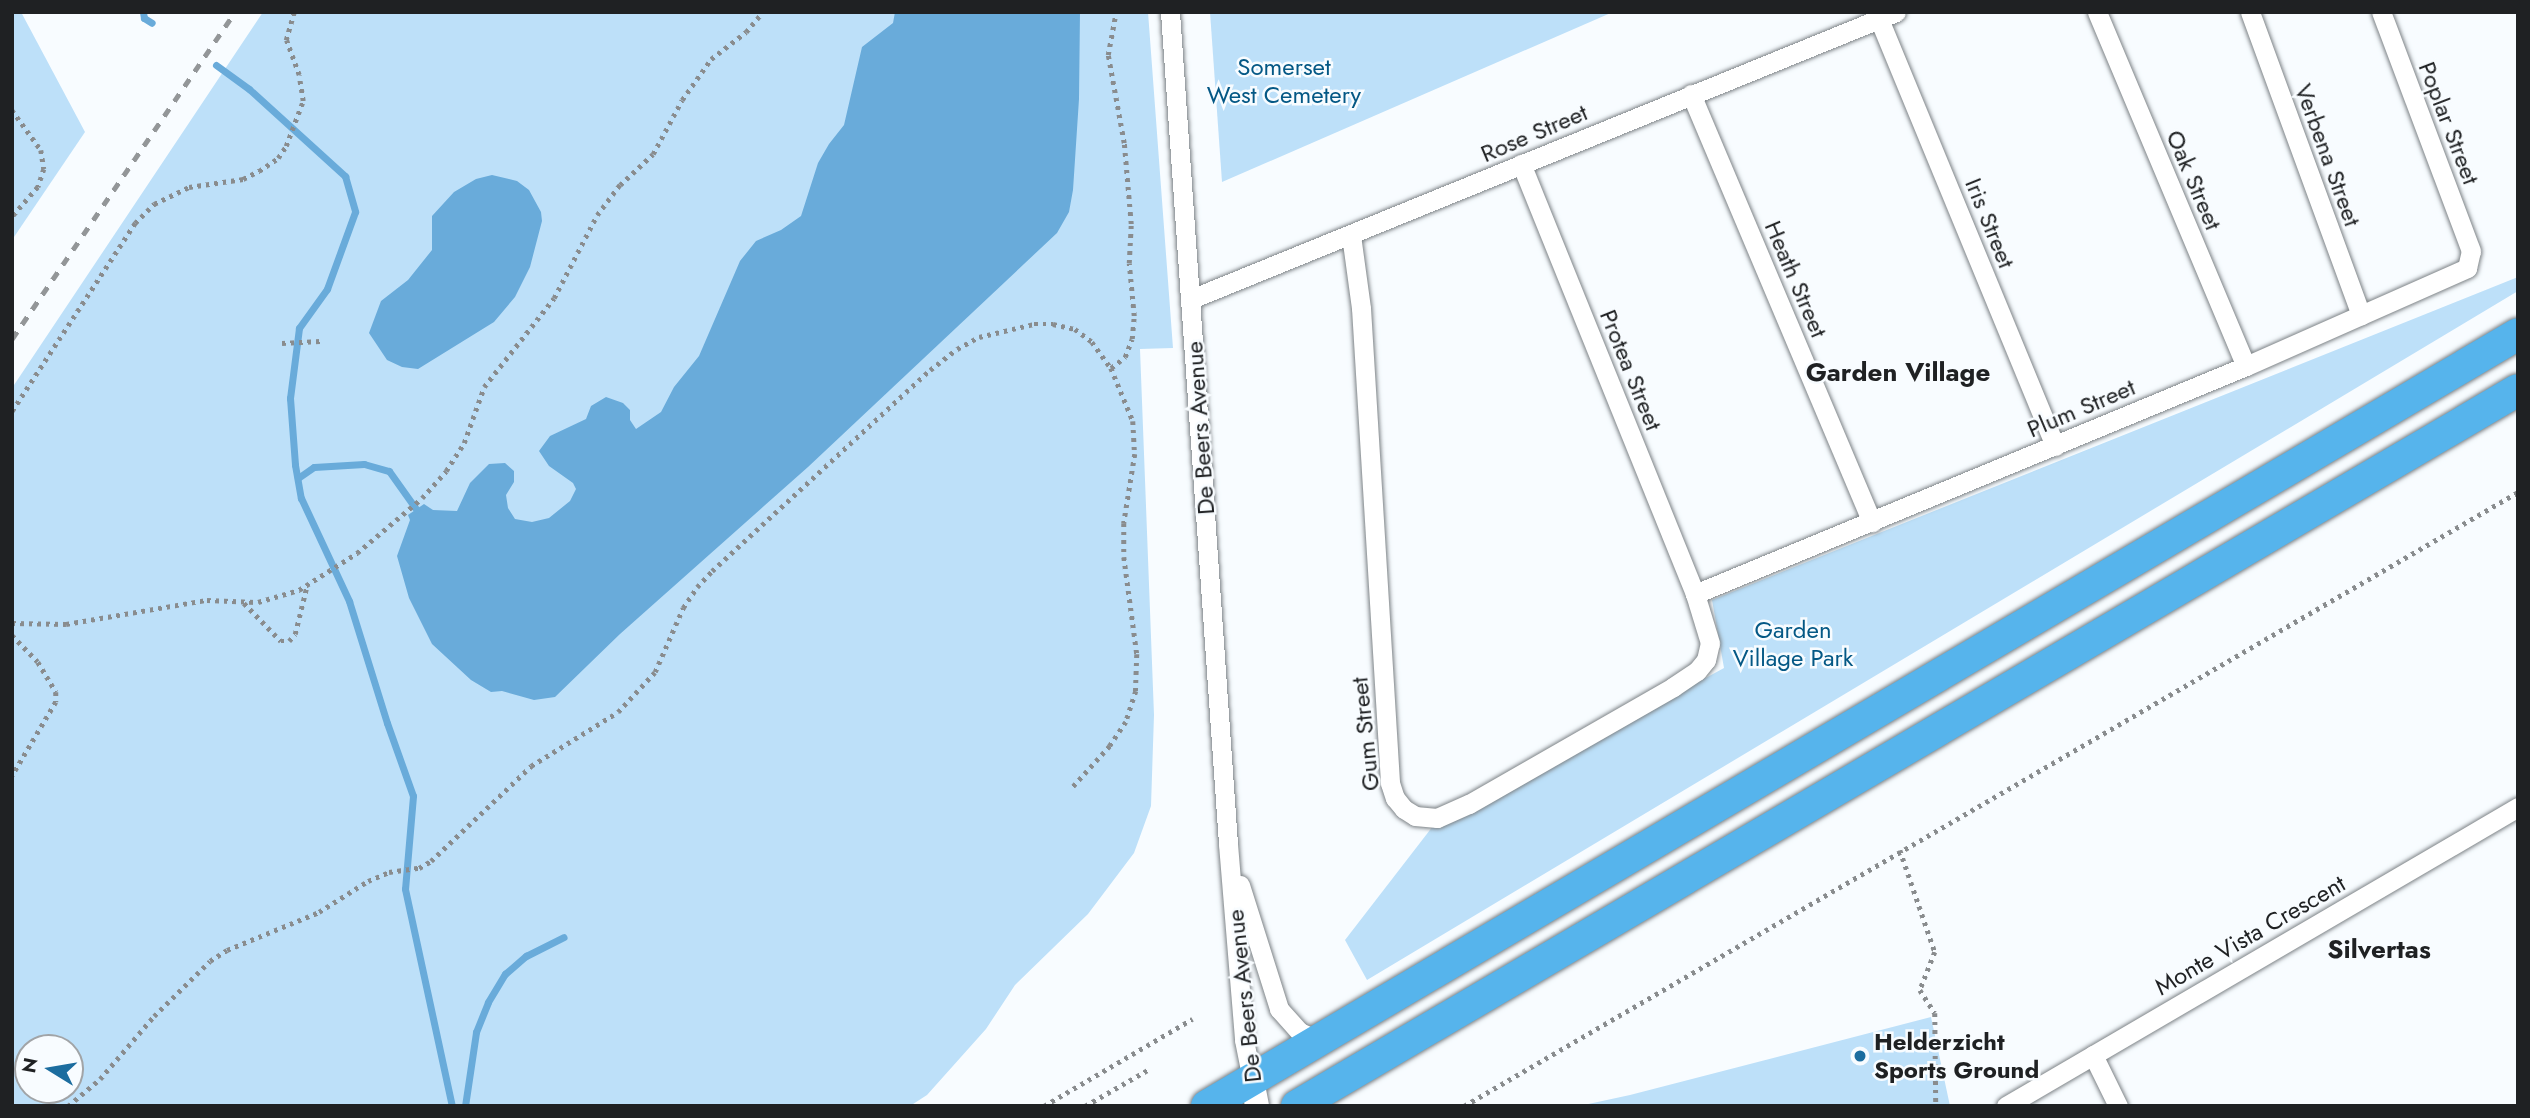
<!DOCTYPE html>
<html>
<head>
<meta charset="utf-8">
<style>
	body { margin:0 }
	#map { position:relative; width:2530px; height:1118px; overflow:hidden; background:#f8fcff; font-family:Jost,sans-serif }
	div>[style] { position:absolute }
	.green>* { inset:0; background:#bde0f9 }
	.water>* { inset:0; background:#69abda }
	.stream>* { height:7px; margin:-3.5px; padding:0 3.5px; transform-origin:3.5px; border-radius:3.5px; background:#69abda }
	.path>* { height:4.5px; margin-top:-2.25px; transform-origin:0; background:repeating-linear-gradient(90deg,#898c8e 0 3.5px,transparent 0 8.5px) }
	.roads { filter:drop-shadow(0 0 2px #7d8387) drop-shadow(0 0 2px #7d8387) }
	.minor>* { height:19px; margin:-9.5px; padding:0 9.5px; transform-origin:9.5px; border-radius:9.5px; background:#fff }
	.tertiary>* { height:24px; margin:-12px; padding:0 12px; transform-origin:12px; border-radius:12px; background:#fff }
	.trunk>* { height:32px; margin:-16px; padding:0 16px; transform-origin:16px; border-radius:16px; background:#56b4ec }
	.rail>* { height:5px; margin-top:-2.5px; transform-origin:0; background:repeating-linear-gradient(90deg,#939698 0 9px,transparent 0 18px) }
	.dots>* { width:19px; height:19px; translate:-50% -50%; box-sizing:border-box; border:4px solid #f8fcff; border-radius:50% }
	span { translate:-50% -50%; white-space:nowrap; text-align:center; line-height:1.15; -webkit-text-stroke:5px #f8fcff; paint-order:stroke }
	.park-label { font-size:24px; color:#045885 }
	.street-label { font-size:24px; color:#1f2123 }
	.poi-label { font-size:24px; color:#1f2123; font-weight:700 }
	.left { translate:0 -50%; text-align:left }
	.neighbourhood-label { font-size:26px; color:#1f2123; font-weight:700 }
	.frame { position:absolute; inset:0; border:14px solid #1f2123; pointer-events:none }
	.north { position:absolute; left:14px; top:1034px; width:70px; height:70px; box-sizing:border-box; background:#f8fcff; border:2px solid #a1a4a7; border-radius:50%; rotate:281deg; font-size:19px; font-weight:700; line-height:28px; text-align:center; color:#1f2123 }
	.north::after { content:''; display:block; margin:auto; width:24px; height:32px; background:#1c6d9f; clip-path:polygon(50% 0,100% 100%,50% 72%,0 100%) }
</style>
</head>
<body>
<div id="map">
	<div class="green">
		<i style="clip-path:polygon(12px 12px,21px 12px,85px 132px,12px 240px)"></i>
		<i style="clip-path:polygon(evenodd,263px 12px,1148px 12px,1173px 348px,1140px 349px,1154px 715px,1151px 806px,1134px 853px,1088px 914px,1015px 985px,986px 1029px,927px 1095px,910px 1106px,12px 1106px,12px 388px,263px 12px,28px 1048px,70px 1048px,70px 1090px,28px 1090px,28px 1048px)"></i>
		<i style="clip-path:polygon(1210px 12px,1613px 12px,1222px 182px)"></i>
		<i style="clip-path:polygon(2518px 277px,2518px 291px,1367px 980px,1345px 940px,1433px 826px,1724px 668px,1712px 600px)"></i>
		<i style="clip-path:polygon(1931px 1017px,1950px 1106px,1579px 1106px,1630px 1095px)"></i>
	</div>
	<div class="water">
		<i style="clip-path:polygon(895px 12px,1080px 12px,1079px 99px,1073px 190px,1069px 212px,1057px 233px,808px 467px,620px 634px,555px 697px,534px 700px,502px 691px,491px 692px,471px 680px,432px 644px,409px 598px,397px 556px,410px 520px,408px 515px,424px 504px,433px 510px,457px 511px,470px 483px,489px 464px,505px 463px,514px 471px,514px 482px,506px 495px,508px 508px,515px 519px,532px 522px,549px 518px,570px 501px,576px 489px,573px 483px,549px 466px,539px 451px,550px 436px,586px 419px,591px 406px,606px 397px,623px 403px,630px 410px,630px 420px,636px 429px,661px 412px,674px 387px,699px 356px,740px 261px,756px 241px,781px 230px,801px 216px,818px 163px,829px 144px,844px 125px,862px 47px,893px 23px)"></i>
		<i style="clip-path:polygon(492px 175px,517px 181px,529px 190px,541px 212px,542px 221px,530px 267px,515px 297px,494px 322px,418px 369px,402px 367px,387px 360px,369px 333px,381px 301px,408px 280px,432px 250px,432px 216px,454px 192px,476px 179px)"></i>
	</div>
	<div class="stream">
		<i style="left:143px;top:12px;width:6px;rotate:81deg"></i>
		<i style="left:144px;top:18px;width:9px;rotate:32deg"></i>
		<i style="left:216px;top:65px;width:41px;rotate:36deg"></i>
		<i style="left:249px;top:89px;width:130px;rotate:42.2deg"></i>
		<i style="left:345px;top:176px;width:37px;rotate:74deg"></i>
		<i style="left:355px;top:212px;width:82px;rotate:110deg"></i>
		<i style="left:327px;top:289px;width:48px;rotate:125.7deg"></i>
		<i style="left:299px;top:328px;width:71px;rotate:97.3deg"></i>
		<i style="left:290px;top:398px;width:67px;rotate:85.7deg"></i>
		<i style="left:295px;top:465px;width:34px;rotate:80deg"></i>
		<i style="left:301px;top:498px;width:114px;rotate:65deg"></i>
		<i style="left:349px;top:601px;width:128px;rotate:72.7deg"></i>
		<i style="left:387px;top:723px;width:77px;rotate:70.4deg"></i>
		<i style="left:413px;top:796px;width:93px;rotate:94.9deg"></i>
		<i style="left:405px;top:889px;width:222px;rotate:77.8deg"></i>
		<i style="left:298px;top:478px;width:19px;rotate:-35deg"></i>
		<i style="left:314px;top:467px;width:50px;rotate:-3.4deg"></i>
		<i style="left:364px;top:464px;width:26px;rotate:16deg"></i>
		<i style="left:389px;top:471px;width:47px;rotate:54.6deg"></i>
		<i style="left:465px;top:1106px;width:75px;rotate:-81.5deg"></i>
		<i style="left:476px;top:1032px;width:32px;rotate:-68deg"></i>
		<i style="left:488px;top:1002px;width:33px;rotate:-59deg"></i>
		<i style="left:505px;top:974px;width:28px;rotate:-41deg"></i>
		<i style="left:526px;top:956px;width:42px;rotate:-26.6deg"></i>
	</div>
	<div class="path">
		<i style="left:12px;top:110px;width:49px;rotate:54.1deg"></i>
		<i style="left:41px;top:150px;width:19px;rotate:81deg"></i>
		<i style="left:44px;top:169px;width:19px;rotate:108deg"></i>
		<i style="left:38px;top:187px;width:40px;rotate:131deg"></i>
		<i style="left:282px;top:343px;width:38px;rotate:-3deg"></i>
		<i style="left:1111px;top:368px;width:18px;rotate:-38deg"></i>
		<i style="left:1125px;top:357px;width:19px;rotate:-69deg"></i>
		<i style="left:1132px;top:339px;width:23px;rotate:-85deg"></i>
		<i style="left:1134px;top:316px;width:53px;rotate:-95.4deg"></i>
		<i style="left:1129px;top:263px;width:39px;rotate:-87deg"></i>
		<i style="left:1131px;top:224px;width:81px;rotate:-94.9deg"></i>
		<i style="left:1124px;top:143px;width:89px;rotate:-100.3deg"></i>
		<i style="left:1108px;top:55px;width:44px;rotate:-79.5deg"></i>
		<i style="left:12px;top:411px;width:225px;rotate:-56.8deg"></i>
		<i style="left:135px;top:223px;width:27px;rotate:-45deg"></i>
		<i style="left:154px;top:204px;width:39px;rotate:-26deg"></i>
		<i style="left:189px;top:187px;width:55px;rotate:-8.4deg"></i>
		<i style="left:243px;top:179px;width:18px;rotate:-27deg"></i>
		<i style="left:259px;top:171px;width:23px;rotate:-34deg"></i>
		<i style="left:278px;top:158px;width:14px;rotate:-56deg"></i>
		<i style="left:286px;top:146px;width:48px;rotate:-69.3deg"></i>
		<i style="left:303px;top:101px;width:26px;rotate:-99deg"></i>
		<i style="left:299px;top:75px;width:37px;rotate:-110deg"></i>
		<i style="left:286px;top:40px;width:29px;rotate:-74deg"></i>
		<i style="left:244px;top:603px;width:53px;rotate:45.8deg"></i>
		<i style="left:281px;top:641px;width:8px"></i>
		<i style="left:289px;top:641px;width:9px;rotate:-49deg"></i>
		<i style="left:295px;top:634px;width:50px;rotate:-76.2deg"></i>
		<i style="left:12px;top:623px;width:54px;rotate:1.1deg"></i>
		<i style="left:66px;top:624px;width:143px;rotate:-9.7deg"></i>
		<i style="left:207px;top:600px;width:51px;rotate:2.2deg"></i>
		<i style="left:258px;top:602px;width:43px;rotate:-16.3deg"></i>
		<i style="left:299px;top:590px;width:69px;rotate:-32.5deg"></i>
		<i style="left:357px;top:553px;width:85px;rotate:-40.2deg"></i>
		<i style="left:422px;top:498px;width:36px;rotate:-48deg"></i>
		<i style="left:446px;top:471px;width:33px;rotate:-57deg"></i>
		<i style="left:464px;top:443px;width:59px;rotate:-70.3deg"></i>
		<i style="left:484px;top:387px;width:113px;rotate:-51.8deg"></i>
		<i style="left:554px;top:298px;width:93px;rotate:-62.6deg"></i>
		<i style="left:597px;top:215px;width:38px;rotate:-53deg"></i>
		<i style="left:620px;top:185px;width:45px;rotate:-43.2deg"></i>
		<i style="left:653px;top:154px;width:61px;rotate:-61.8deg"></i>
		<i style="left:682px;top:100px;width:50px;rotate:-54.7deg"></i>
		<i style="left:711px;top:59px;width:44px;rotate:-37.6deg"></i>
		<i style="left:746px;top:32px;width:26px;rotate:-50deg"></i>
		<i style="left:12px;top:635px;width:37px;rotate:46deg"></i>
		<i style="left:38px;top:662px;width:35px;rotate:59deg"></i>
		<i style="left:56px;top:692px;width:10px;rotate:90deg"></i>
		<i style="left:56px;top:702px;width:86px;rotate:120.7deg"></i>
		<i style="left:1900px;top:850px;width:108px;rotate:71.1deg"></i>
		<i style="left:1935px;top:952px;width:41px;rotate:111.5deg"></i>
		<i style="left:1920px;top:990px;width:27px;rotate:57deg"></i>
		<i style="left:1935px;top:1013px;width:93px;rotate:89.4deg"></i>
		<i style="left:68px;top:1106px;width:42px;rotate:-40.2deg"></i>
		<i style="left:100px;top:1079px;width:83px;rotate:-49.4deg"></i>
		<i style="left:154px;top:1016px;width:78px;rotate:-44.5deg"></i>
		<i style="left:210px;top:961px;width:20px;rotate:-33deg"></i>
		<i style="left:227px;top:950px;width:100px;rotate:-22.4deg"></i>
		<i style="left:319px;top:912px;width:58px;rotate:-32.3deg"></i>
		<i style="left:368px;top:881px;width:23px;rotate:-23deg"></i>
		<i style="left:389px;top:872px;width:30px;rotate:-8deg"></i>
		<i style="left:419px;top:868px;width:14px;rotate:-30deg"></i>
		<i style="left:431px;top:861px;width:138px;rotate:-43.5deg"></i>
		<i style="left:531px;top:766px;width:102px;rotate:-31.8deg"></i>
		<i style="left:618px;top:712px;width:54px;rotate:-47.2deg"></i>
		<i style="left:655px;top:672px;width:70px;rotate:-66.4deg"></i>
		<i style="left:683px;top:608px;width:25px;rotate:-56deg"></i>
		<i style="left:697px;top:587px;width:22px;rotate:-47deg"></i>
		<i style="left:712px;top:571px;width:297px;rotate:-42.7deg"></i>
		<i style="left:930px;top:370px;width:34px;rotate:-38deg"></i>
		<i style="left:957px;top:349px;width:25px;rotate:-29deg"></i>
		<i style="left:979px;top:337px;width:57px;rotate:-13.3deg"></i>
		<i style="left:1034px;top:324px;width:19px"></i>
		<i style="left:1053px;top:324px;width:23px;rotate:13deg"></i>
		<i style="left:1075px;top:329px;width:21px;rotate:37deg"></i>
		<i style="left:1092px;top:342px;width:32px;rotate:54deg"></i>
		<i style="left:1111px;top:368px;width:57px;rotate:67.5deg"></i>
		<i style="left:1133px;top:421px;width:33px;rotate:87deg"></i>
		<i style="left:1135px;top:454px;width:70px;rotate:99.1deg"></i>
		<i style="left:1124px;top:523px;width:34px;rotate:90deg"></i>
		<i style="left:1124px;top:557px;width:98px;rotate:82.4deg"></i>
		<i style="left:1137px;top:654px;width:37px;rotate:92deg"></i>
		<i style="left:1136px;top:691px;width:33px;rotate:108deg"></i>
		<i style="left:1126px;top:722px;width:29px;rotate:124deg"></i>
		<i style="left:1110px;top:746px;width:55px;rotate:132.1deg"></i>
		<i style="left:1044px;top:1106px;width:172px;rotate:-30.4deg"></i>
		<i style="left:1085px;top:1106px;width:76px;rotate:-29.9deg"></i>
		<i style="left:1464px;top:1106px;width:1220px;rotate:-30.22deg"></i>
	</div>
	<div class="roads">
		<div class="minor">
			<i style="left:1170px;top:12px;width:834px;rotate:86.01deg"></i>
			<i style="left:1228px;top:844px;width:197px;rotate:85.3deg"></i>
			<i style="left:1244px;top:1040px;width:41px;rotate:78.7deg"></i>
			<i style="left:2097px;top:12px;width:384px;rotate:67.2deg"></i>
			<i style="left:2250px;top:12px;width:323px;rotate:69.9deg"></i>
			<i style="left:1879px;top:19px;width:462px;rotate:67.6deg"></i>
			<i style="left:1691px;top:94px;width:465px;rotate:67.1deg"></i>
			<i style="left:1351px;top:235px;width:74px;rotate:82.2deg"></i>
			<i style="left:1361px;top:308px;width:476px;rotate:86.5deg"></i>
			<i style="left:1390px;top:783px;width:16px;rotate:72deg"></i>
			<i style="left:1395px;top:798px;width:14px;rotate:51deg"></i>
			<i style="left:1404px;top:809px;width:13px;rotate:32deg"></i>
			<i style="left:1415px;top:816px;width:22px;rotate:5deg"></i>
			<i style="left:1437px;top:818px;width:35px;rotate:-24deg"></i>
			<i style="left:1469px;top:804px;width:235px;rotate:-29.8deg"></i>
			<i style="left:1673px;top:687px;width:29px;rotate:-34deg"></i>
			<i style="left:1697px;top:671px;width:14px;rotate:-51deg"></i>
			<i style="left:1706px;top:660px;width:17px;rotate:-77deg"></i>
			<i style="left:1710px;top:643px;width:51px;rotate:-107deg"></i>
			<i style="left:1695px;top:594px;width:464px;rotate:-112deg"></i>
			<i style="left:1191px;top:299px;width:761px;rotate:-22.15deg"></i>
			<i style="left:1695px;top:594px;width:596px;rotate:-22.48deg"></i>
			<i style="left:2246px;top:366px;width:242px;rotate:-23.9deg"></i>
			<i style="left:2467px;top:268px;width:17px;rotate:-77deg"></i>
			<i style="left:2471px;top:251px;width:255px;rotate:-110.6deg"></i>
			<i style="left:1240px;top:885px;width:130px;rotate:72.5deg"></i>
			<i style="left:1279px;top:1009px;width:31px;rotate:48deg"></i>
			<i style="left:1300px;top:1032px;width:21px;rotate:25deg"></i>
			<i style="left:2093px;top:1055px;width:57px;rotate:63.9deg"></i>
			<i style="left:2006px;top:1106px;width:593px;rotate:-30.28deg"></i>
		</div>
		<div class="tertiary">
			<i style="left:1252px;top:1080px;width:26px;rotate:79deg"></i>
		</div>
		<div class="trunk">
			<i style="left:1207px;top:1106px;width:1521px;rotate:-30.49deg"></i>
			<i style="left:1297px;top:1106px;width:1415px;rotate:-30.39deg"></i>
		</div>
	</div>
	<div class="rail">
		<i style="left:12px;top:339px;width:396px;rotate:-55.7deg"></i>
	</div>
	<div class="dots">
		<i style="left:1860px;top:1056px;background:#1c6d9f"></i>
	</div>
	<div class="park-label">
		<span style="left:1284px;top:81px">Somerset<br>West Cemetery</span>
		<span style="left:1793px;top:644px">Garden<br>Village Park</span>
	</div>
	<div class="street-label">
		<span style="left:2449px;top:123px;rotate:69deg">Poplar Street</span>
		<span style="left:1534px;top:133px;rotate:-23deg">Rose Street</span>
		<span style="left:2328px;top:155px;rotate:70deg">Verbena Street</span>
		<span style="left:2194px;top:180px;rotate:67deg">Oak Street</span>
		<span style="left:1990px;top:223px;rotate:68deg">Iris Street</span>
		<span style="left:1796px;top:279px;rotate:67deg">Heath Street</span>
		<span style="left:1631px;top:370px;rotate:68deg">Protea Street</span>
		<span style="left:2081px;top:408px;rotate:-23deg">Plum Street</span>
		<span style="left:1200px;top:428px;rotate:-94deg">De Beers Avenue</span>
		<span style="left:1365px;top:734px;rotate:-96deg">Gum Street</span>
		<span style="left:2250px;top:935px;rotate:-30deg">Monte Vista Crescent</span>
		<span style="left:1244px;top:996px;rotate:-96deg">De Beers Avenue</span>
	</div>
	<div class="poi-label">
		<span class="left" style="left:1874px;top:1056px">Helderzicht<br>Sports Ground</span>
	</div>
	<div class="neighbourhood-label">
		<span style="left:1898px;top:373px">Garden Village</span>
		<span style="left:2379px;top:950px">Silvertas</span>
	</div>
	<div class="frame"></div>
	<div class="north">N</div>
</div>
</body>
</html>
